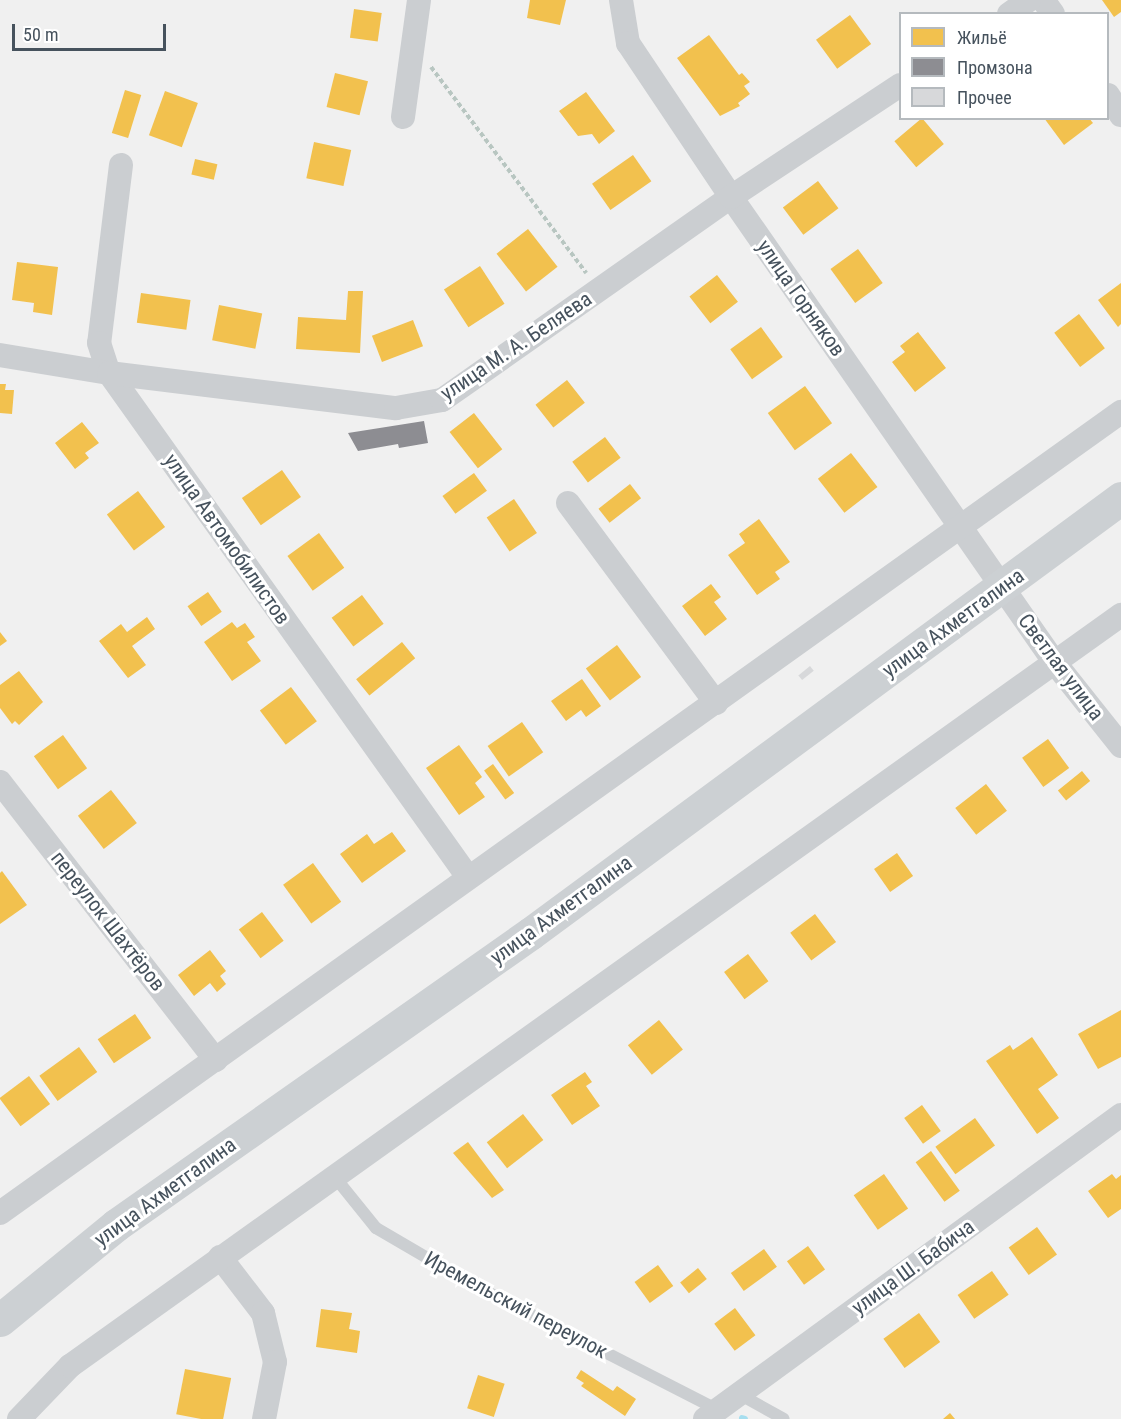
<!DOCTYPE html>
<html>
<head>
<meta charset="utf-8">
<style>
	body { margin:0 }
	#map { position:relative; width:1121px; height:1419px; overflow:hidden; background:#f0f0f0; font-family:"Roboto Condensed",sans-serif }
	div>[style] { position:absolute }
	.homes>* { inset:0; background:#f2c14e; transform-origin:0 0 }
	.industry>* { inset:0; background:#8d8d92 }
	.stream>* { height:6px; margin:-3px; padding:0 3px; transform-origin:3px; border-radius:3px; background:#a6deef }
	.building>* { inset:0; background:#d7d8da; transform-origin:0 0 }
	.path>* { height:4px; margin-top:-2px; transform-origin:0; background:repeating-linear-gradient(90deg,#b8c6c1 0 4.5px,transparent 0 7.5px) }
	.service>* { height:12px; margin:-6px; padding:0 6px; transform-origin:6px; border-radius:6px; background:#cbced1 }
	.minor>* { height:24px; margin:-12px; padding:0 12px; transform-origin:12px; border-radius:12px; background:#cbced1 }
	.secondary>* { height:33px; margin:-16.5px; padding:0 16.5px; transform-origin:16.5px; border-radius:16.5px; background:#ccd0d3 }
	span { translate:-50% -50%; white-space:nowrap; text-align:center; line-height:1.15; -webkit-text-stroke:6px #fff; paint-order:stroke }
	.street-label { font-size:21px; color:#46525d }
	.legend { position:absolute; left:899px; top:12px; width:210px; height:108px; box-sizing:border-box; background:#fff; border:2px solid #b5babe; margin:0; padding:8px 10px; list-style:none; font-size:18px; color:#46525d }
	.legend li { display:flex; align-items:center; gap:12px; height:30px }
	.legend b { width:30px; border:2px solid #b5babe }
	.scale { position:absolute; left:12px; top:24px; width:154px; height:27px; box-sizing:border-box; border:3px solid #46525d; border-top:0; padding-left:8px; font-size:18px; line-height:21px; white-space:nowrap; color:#46525d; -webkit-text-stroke:4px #fff; paint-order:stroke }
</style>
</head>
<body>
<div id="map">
	<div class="homes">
		<i style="clip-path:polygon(530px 0,566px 0,560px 25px,527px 18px)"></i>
		<i style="clip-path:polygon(1102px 0,1121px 0,1121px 12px,1114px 17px)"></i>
		<i style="left:354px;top:9px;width:28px;height:29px;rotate:8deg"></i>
		<i style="left:850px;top:15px;width:36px;height:42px;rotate:54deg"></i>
		<i style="clip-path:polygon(709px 35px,739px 75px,742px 73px,750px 82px,744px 86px,750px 94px,738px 103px,740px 106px,720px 116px,677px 58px)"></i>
		<i style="left:335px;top:73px;width:34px;height:35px;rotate:14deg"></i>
		<i style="left:125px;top:90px;width:17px;height:45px;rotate:17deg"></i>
		<i style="left:165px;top:91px;width:35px;height:47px;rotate:20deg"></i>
		<i style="clip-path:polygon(586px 92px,615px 131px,599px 144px,592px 134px,578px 136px,559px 111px)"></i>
		<i style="left:922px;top:118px;width:34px;height:36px;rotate:50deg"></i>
		<i style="clip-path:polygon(1044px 118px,1089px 118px,1093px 123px,1064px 145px)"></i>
		<i style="left:314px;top:142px;width:38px;height:37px;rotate:12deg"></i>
		<i style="left:633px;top:155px;width:32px;height:50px;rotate:55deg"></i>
		<i style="left:195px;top:159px;width:23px;height:16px;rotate:13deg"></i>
		<i style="left:818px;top:181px;width:34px;height:44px;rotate:53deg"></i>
		<i style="left:528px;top:229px;width:48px;height:40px;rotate:52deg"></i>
		<i style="left:858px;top:249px;width:42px;height:34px;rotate:54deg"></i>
		<i style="clip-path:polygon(17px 262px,58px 267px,52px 315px,33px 312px,34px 303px,12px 300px)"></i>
		<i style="left:480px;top:266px;width:45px;height:43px;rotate:57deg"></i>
		<i style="left:717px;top:275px;width:34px;height:35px;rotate:52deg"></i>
		<i style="clip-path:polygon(1121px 283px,1121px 324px,1118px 327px,1098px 300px)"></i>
		<i style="clip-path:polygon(348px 291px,363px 291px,360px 353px,296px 349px,298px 317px,346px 320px)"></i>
		<i style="left:141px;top:293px;width:50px;height:30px;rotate:8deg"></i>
		<i style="left:219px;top:305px;width:44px;height:36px;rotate:11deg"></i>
		<i style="left:1079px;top:314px;width:43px;height:31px;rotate:53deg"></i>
		<i style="left:413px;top:320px;width:28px;height:44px;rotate:69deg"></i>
		<i style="left:761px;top:327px;width:37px;height:38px;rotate:54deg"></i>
		<i style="clip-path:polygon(918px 332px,946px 368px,915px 392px,892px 362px,905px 352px,900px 346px)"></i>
		<i style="left:567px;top:380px;width:29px;height:40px;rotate:52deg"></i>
		<i style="clip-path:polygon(0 384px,6px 384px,5px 390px,14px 390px,12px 414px,0 413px)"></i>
		<i style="left:805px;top:386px;width:46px;height:46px;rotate:54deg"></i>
		<i style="left:474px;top:413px;width:46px;height:31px;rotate:52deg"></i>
		<i style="clip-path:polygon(82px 422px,99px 443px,85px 453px,89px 458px,75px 469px,55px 443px)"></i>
		<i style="left:605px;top:437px;width:26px;height:41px;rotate:53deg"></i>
		<i style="left:851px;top:453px;width:43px;height:42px;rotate:52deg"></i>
		<i style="left:282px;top:470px;width:33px;height:49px;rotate:55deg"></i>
		<i style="left:474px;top:473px;width:22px;height:39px;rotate:54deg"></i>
		<i style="left:630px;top:484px;width:18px;height:40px;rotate:52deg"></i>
		<i style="left:138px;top:491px;width:45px;height:39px;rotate:53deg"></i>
		<i style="left:514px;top:499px;width:41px;height:33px;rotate:56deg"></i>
		<i style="clip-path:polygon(759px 519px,790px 562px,775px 572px,780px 579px,757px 595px,728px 555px,745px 543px,739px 534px)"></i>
		<i style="left:319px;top:533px;width:43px;height:39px;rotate:54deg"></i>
		<i style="clip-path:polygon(711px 584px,721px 597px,714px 602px,727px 619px,705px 636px,682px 606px)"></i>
		<i style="left:208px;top:592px;width:24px;height:25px;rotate:55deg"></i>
		<i style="left:362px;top:595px;width:36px;height:38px;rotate:53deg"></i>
		<i style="clip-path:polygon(147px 617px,155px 629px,132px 646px,146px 665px,128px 678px,99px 641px,121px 624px,127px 632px)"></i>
		<i style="clip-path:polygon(232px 622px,237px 628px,245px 623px,255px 637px,247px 642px,261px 661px,232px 681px,204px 642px)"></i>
		<i style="clip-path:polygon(0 632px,7px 641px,0 646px)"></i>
		<i style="left:402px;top:642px;width:21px;height:59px;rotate:51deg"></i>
		<i style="left:617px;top:645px;width:40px;height:39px;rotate:53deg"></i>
		<i style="clip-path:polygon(19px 671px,43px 702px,19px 725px,15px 721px,12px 724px,0 708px,0 685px)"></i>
		<i style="clip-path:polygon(582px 679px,601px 706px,586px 717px,581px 710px,566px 721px,551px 701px)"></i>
		<i style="left:291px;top:687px;width:43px;height:39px;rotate:53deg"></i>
		<i style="left:522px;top:722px;width:37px;height:42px;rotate:55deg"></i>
		<i style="left:63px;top:735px;width:41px;height:36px;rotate:54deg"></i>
		<i style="left:1048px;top:739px;width:36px;height:32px;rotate:54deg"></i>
		<i style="clip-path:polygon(459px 745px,482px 777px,475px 783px,485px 797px,459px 815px,426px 768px)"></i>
		<i style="left:493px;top:764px;width:36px;height:11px;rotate:54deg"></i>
		<i style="left:1082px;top:771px;width:13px;height:31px;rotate:51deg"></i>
		<i style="left:986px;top:784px;width:34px;height:39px;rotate:52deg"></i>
		<i style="left:111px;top:790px;width:42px;height:42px;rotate:52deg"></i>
		<i style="clip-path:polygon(392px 832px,406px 851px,362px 883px,340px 854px,367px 834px,374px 844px)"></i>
		<i style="left:897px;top:853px;width:28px;height:28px;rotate:55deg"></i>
		<i style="left:313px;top:863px;width:48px;height:37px;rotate:54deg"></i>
		<i style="clip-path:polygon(2px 871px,27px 905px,0 924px,0 873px)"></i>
		<i style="left:262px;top:912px;width:36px;height:29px;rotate:53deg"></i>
		<i style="left:815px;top:914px;width:35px;height:31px;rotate:53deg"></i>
		<i style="clip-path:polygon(210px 950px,226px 971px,220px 976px,226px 984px,217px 992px,210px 983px,194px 996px,178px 975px)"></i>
		<i style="left:748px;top:954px;width:34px;height:30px;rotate:53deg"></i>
		<i style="clip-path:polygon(1121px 1010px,1121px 1057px,1098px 1069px,1078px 1034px)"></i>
		<i style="left:135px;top:1014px;width:29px;height:45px;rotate:56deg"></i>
		<i style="left:659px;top:1020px;width:38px;height:40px;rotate:51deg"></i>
		<i style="clip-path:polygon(1032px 1037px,1058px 1075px,1038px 1089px,1059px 1118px,1037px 1134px,986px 1061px,1010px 1045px,1013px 1050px)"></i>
		<i style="left:79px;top:1047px;width:31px;height:49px;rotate:54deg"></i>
		<i style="clip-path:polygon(585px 1072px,592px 1082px,586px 1086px,600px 1106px,572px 1125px,551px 1095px)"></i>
		<i style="left:29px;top:1076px;width:35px;height:37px;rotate:53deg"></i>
		<i style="left:922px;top:1105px;width:32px;height:22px;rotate:54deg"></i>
		<i style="left:523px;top:1114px;width:33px;height:46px;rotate:52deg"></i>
		<i style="left:975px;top:1118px;width:34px;height:49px;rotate:54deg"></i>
		<i style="clip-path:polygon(468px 1142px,504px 1190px,492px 1198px,453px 1153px)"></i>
		<i style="left:931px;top:1151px;width:49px;height:19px;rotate:54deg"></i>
		<i style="left:884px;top:1174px;width:42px;height:37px;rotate:55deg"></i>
		<i style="clip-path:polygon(1112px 1174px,1116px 1179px,1121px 1175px,1121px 1209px,1108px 1218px,1088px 1191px)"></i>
		<i style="left:1037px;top:1227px;width:34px;height:35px;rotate:54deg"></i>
		<i style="left:808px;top:1246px;width:29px;height:26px;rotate:54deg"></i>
		<i style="left:764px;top:1249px;width:22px;height:41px;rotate:54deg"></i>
		<i style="left:658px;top:1265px;width:26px;height:29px;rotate:54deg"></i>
		<i style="left:698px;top:1268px;width:14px;height:23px;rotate:51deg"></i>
		<i style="left:992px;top:1271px;width:29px;height:42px;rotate:55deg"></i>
		<i style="left:735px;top:1308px;width:34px;height:26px;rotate:53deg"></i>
		<i style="clip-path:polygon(321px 1309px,352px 1313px,349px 1329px,360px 1331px,357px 1353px,316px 1347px)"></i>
		<i style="left:919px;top:1313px;width:36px;height:44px;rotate:54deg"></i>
		<i style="left:185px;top:1369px;width:47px;height:46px;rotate:11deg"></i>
		<i style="clip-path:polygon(581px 1370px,613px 1391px,617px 1386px,636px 1399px,625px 1416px,581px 1386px,584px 1383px,576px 1378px)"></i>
		<i style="left:478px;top:1375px;width:28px;height:35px;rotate:18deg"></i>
		<i style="clip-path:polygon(950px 1413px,955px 1419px,943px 1419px)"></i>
	</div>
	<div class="industry">
		<i style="clip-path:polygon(424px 421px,428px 443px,399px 448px,398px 444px,358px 451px,348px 433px)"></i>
	</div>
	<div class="stream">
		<i style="left:742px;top:1418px;width:3px;rotate:18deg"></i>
	</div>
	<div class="building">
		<i style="left:810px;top:666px;width:6px;height:15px;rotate:51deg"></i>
	</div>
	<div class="path">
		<i style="left:431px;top:67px;width:258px;rotate:53deg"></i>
	</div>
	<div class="service">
		<i style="left:334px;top:1176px;width:67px;rotate:51.1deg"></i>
		<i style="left:376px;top:1228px;width:109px;rotate:30.3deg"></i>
		<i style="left:470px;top:1283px;width:279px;rotate:27.1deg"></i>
		<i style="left:739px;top:1394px;width:51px;rotate:29.1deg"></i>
	</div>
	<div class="minor">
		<i style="left:621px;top:0;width:44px;rotate:80.8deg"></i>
		<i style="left:628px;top:43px;width:185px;rotate:56.2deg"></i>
		<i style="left:731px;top:197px;width:568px;rotate:55.19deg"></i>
		<i style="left:1055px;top:663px;width:106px;rotate:51.5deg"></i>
		<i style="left:1043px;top:0;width:17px;rotate:54deg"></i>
		<i style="left:1009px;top:14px;width:24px;rotate:-35deg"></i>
		<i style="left:1108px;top:95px;width:24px;rotate:57deg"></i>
		<i style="left:403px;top:117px;width:118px;rotate:-82.2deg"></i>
		<i style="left:121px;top:165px;width:179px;rotate:97deg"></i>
		<i style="left:99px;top:343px;width:32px;rotate:72deg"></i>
		<i style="left:109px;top:373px;width:619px;rotate:54.54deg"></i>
		<i style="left:0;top:355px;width:110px;rotate:9.4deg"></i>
		<i style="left:109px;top:373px;width:289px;rotate:7deg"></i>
		<i style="left:396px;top:408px;width:47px;rotate:-9.9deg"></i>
		<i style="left:442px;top:400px;width:353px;rotate:-35.1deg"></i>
		<i style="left:731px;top:197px;width:203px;rotate:-33.5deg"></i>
		<i style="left:568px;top:503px;width:249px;rotate:53.5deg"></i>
		<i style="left:0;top:782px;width:352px;rotate:52.2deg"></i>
		<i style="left:0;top:1213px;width:1378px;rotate:-35.55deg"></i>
		<i style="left:220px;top:1257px;width:71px;rotate:52.5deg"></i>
		<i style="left:263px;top:1313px;width:50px;rotate:76.2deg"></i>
		<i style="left:275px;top:1362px;width:58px;rotate:100.9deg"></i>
		<i style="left:19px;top:1419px;width:74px;rotate:-46.1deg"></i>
		<i style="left:70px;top:1366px;width:1292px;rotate:-35.55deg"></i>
		<i style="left:705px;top:1419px;width:515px;rotate:-36.16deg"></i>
	</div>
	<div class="secondary">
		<i style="left:0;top:1320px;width:150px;rotate:-39.3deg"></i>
		<i style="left:116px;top:1225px;width:507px;rotate:-35.13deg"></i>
		<i style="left:531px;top:933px;width:733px;rotate:-36.4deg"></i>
	</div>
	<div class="street-label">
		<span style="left:801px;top:298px;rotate:55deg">улица Горняков</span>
		<span style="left:516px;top:346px;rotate:-34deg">улица М. А. Беляева</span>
		<span style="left:227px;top:539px;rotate:55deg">улица Автомобилистов</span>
		<span style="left:953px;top:623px;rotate:-36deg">улица Ахметгалина</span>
		<span style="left:1061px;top:667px;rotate:53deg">Светлая улица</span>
		<span style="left:561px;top:910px;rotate:-36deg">улица Ахметгалина</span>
		<span style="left:108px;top:921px;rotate:52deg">переулок Шахтёров</span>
		<span style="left:165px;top:1192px;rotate:-36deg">улица Ахметгалина</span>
		<span style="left:913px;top:1267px;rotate:-36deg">улица Ш. Бабича</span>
		<span style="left:516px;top:1305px;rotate:28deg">Иремельский переулок</span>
	</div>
	<ul class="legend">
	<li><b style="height:16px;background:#f2c14e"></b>Жильё</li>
	<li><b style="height:16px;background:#8d8d92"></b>Промзона</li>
	<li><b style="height:16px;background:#d7d8da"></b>Прочее</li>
	</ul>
	<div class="scale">50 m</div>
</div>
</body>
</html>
